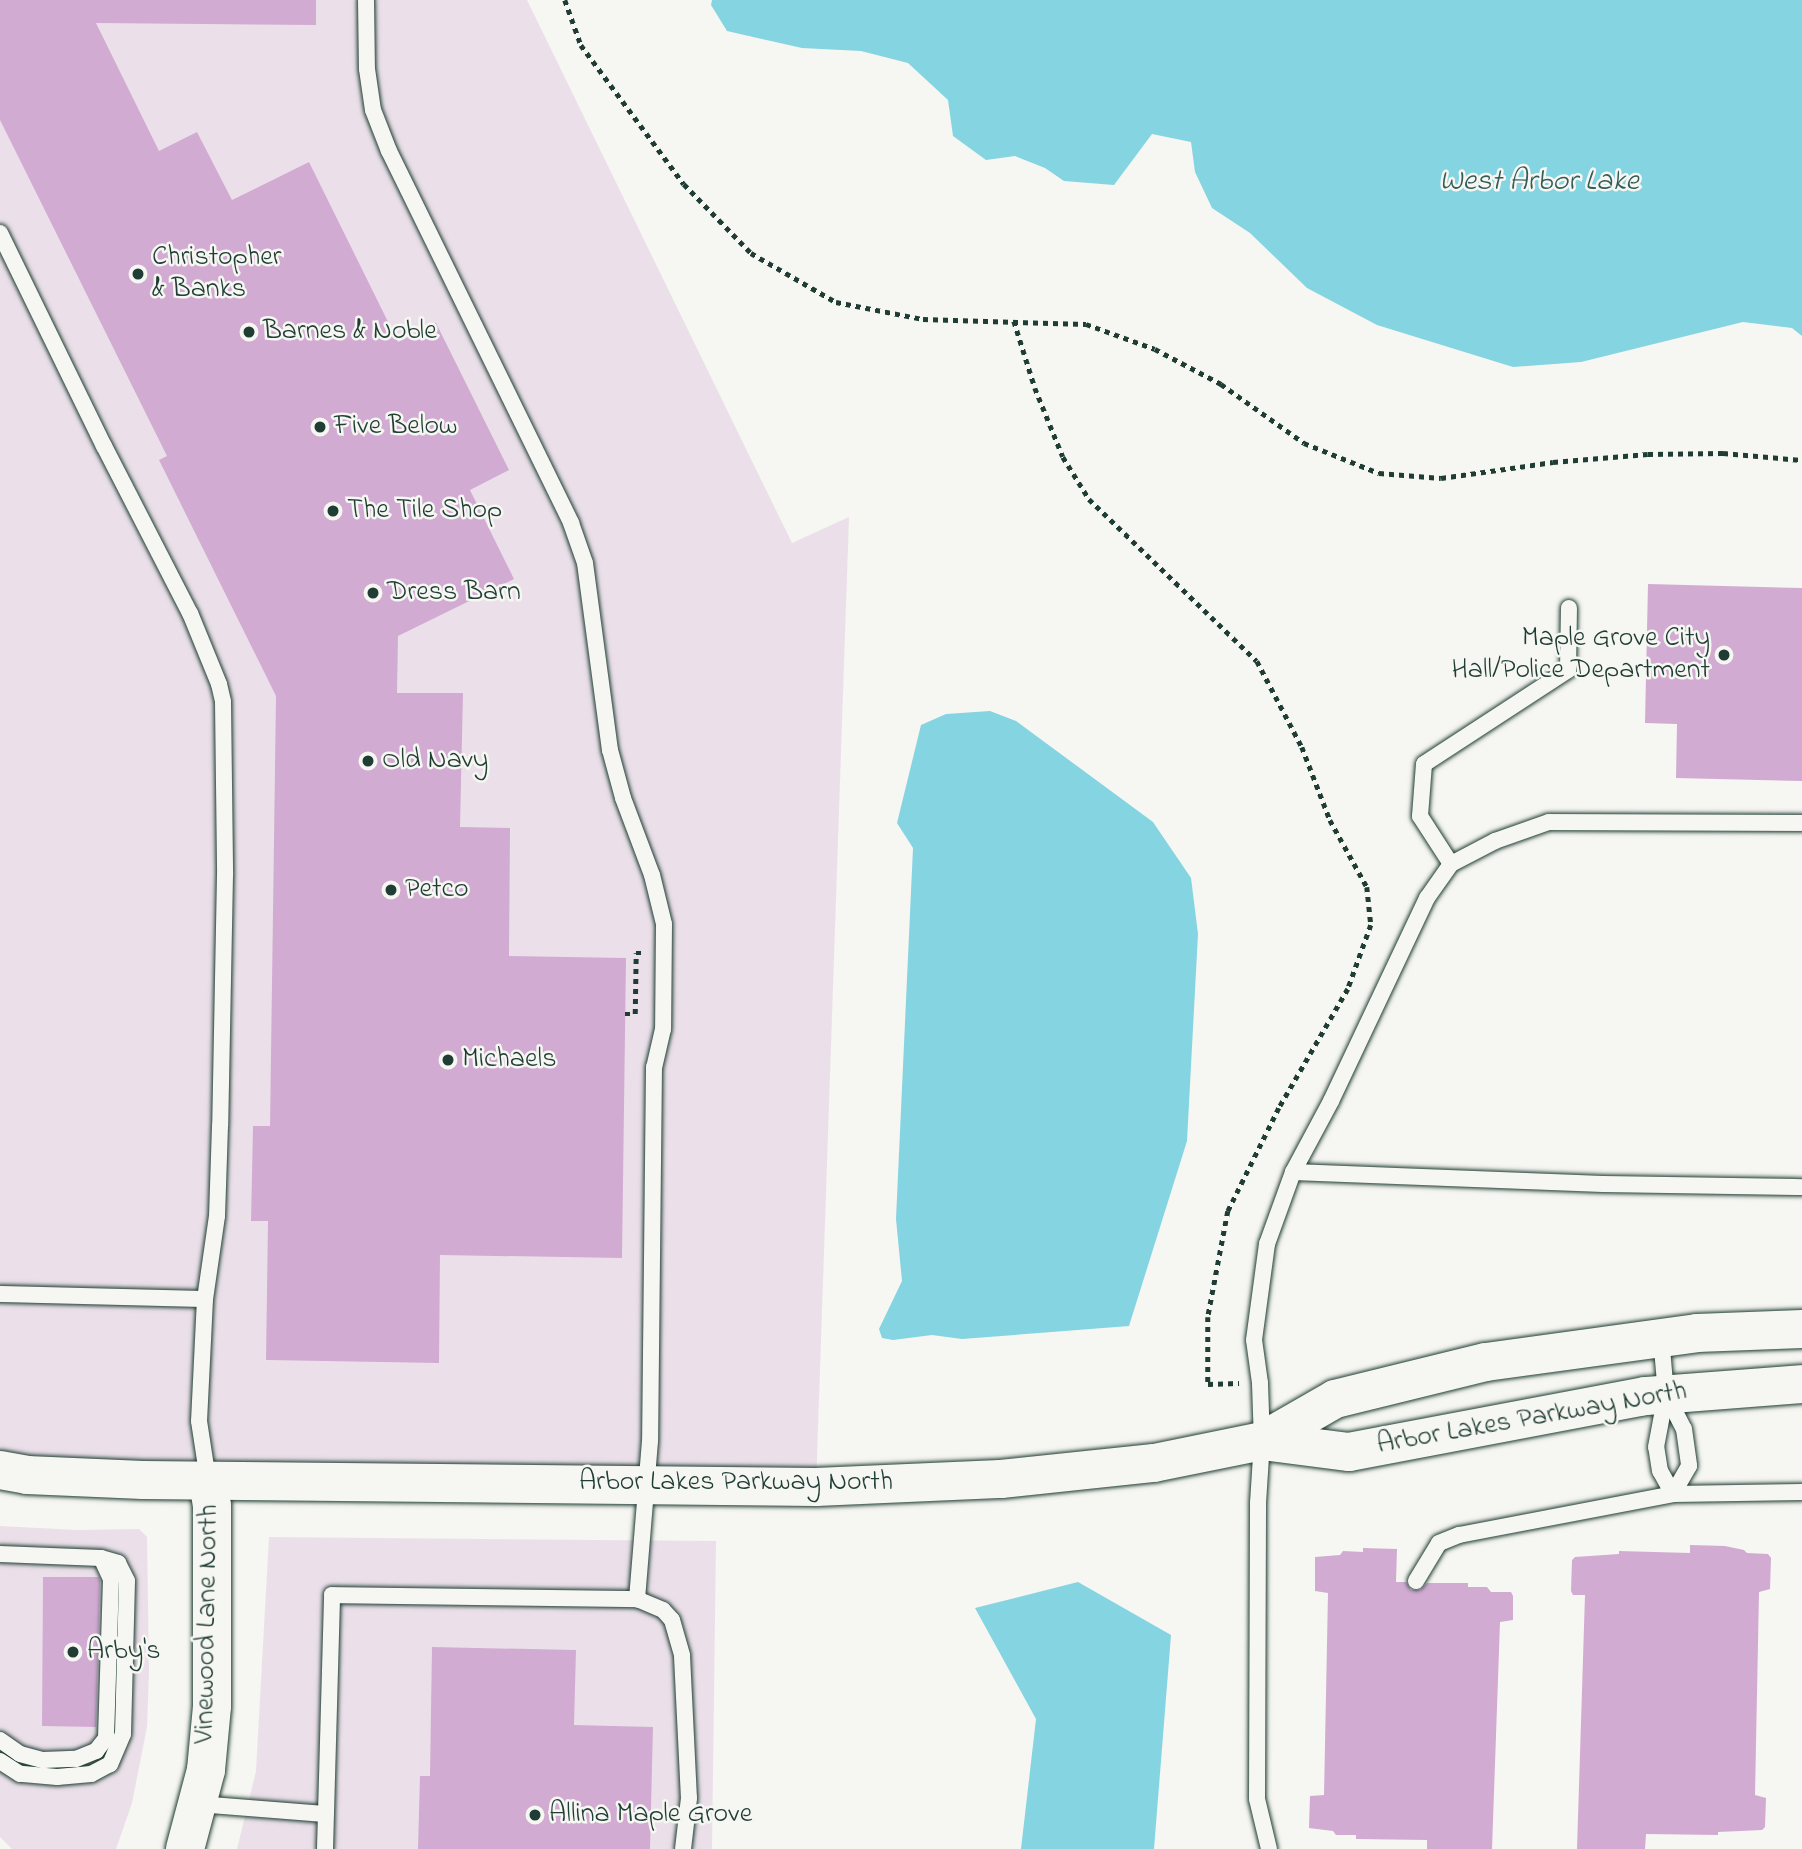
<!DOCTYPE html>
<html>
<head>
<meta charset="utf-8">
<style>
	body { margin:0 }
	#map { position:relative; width:1802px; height:1849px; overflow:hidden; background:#f6f6f2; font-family:"Indie Flower",sans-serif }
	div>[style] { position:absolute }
	.built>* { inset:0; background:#ebe0e9 }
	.water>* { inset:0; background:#85d4e1 }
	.building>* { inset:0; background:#d2abd3 }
	.path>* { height:4.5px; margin-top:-2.25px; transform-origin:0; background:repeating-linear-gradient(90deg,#1f3d34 0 5px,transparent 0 10px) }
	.roads { filter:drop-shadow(0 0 2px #1f3d34) drop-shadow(0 0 2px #1f3d34) }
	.lane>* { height:16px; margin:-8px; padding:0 8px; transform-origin:8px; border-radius:8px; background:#f6f6f2 }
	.secondary>* { height:38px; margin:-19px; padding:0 19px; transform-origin:19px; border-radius:19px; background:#f6f6f2 }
	.dots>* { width:19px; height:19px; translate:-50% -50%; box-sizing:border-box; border:4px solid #f6f6f2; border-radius:50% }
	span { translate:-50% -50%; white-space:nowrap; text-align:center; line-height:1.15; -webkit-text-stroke:5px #f6f6f2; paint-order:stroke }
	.poi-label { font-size:28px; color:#1f3d34 }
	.left { translate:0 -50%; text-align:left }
	.right { translate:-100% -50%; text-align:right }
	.street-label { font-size:28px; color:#1f3d34 }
	.water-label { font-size:30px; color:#335b57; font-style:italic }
</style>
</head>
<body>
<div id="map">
	<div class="built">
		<i style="clip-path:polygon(0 0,527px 0,792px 543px,849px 517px,816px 1487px,0 1470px)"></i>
		<i style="clip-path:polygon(0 1526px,77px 1530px,139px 1529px,147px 1537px,149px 1672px,147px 1727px,132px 1803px,116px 1849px,12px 1849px,0 1837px)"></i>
		<i style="clip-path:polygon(269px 1537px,716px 1541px,712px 1849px,237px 1849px,256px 1771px)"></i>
	</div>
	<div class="water">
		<i style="clip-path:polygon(712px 0,1802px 0,1802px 336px,1792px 328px,1743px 322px,1581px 362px,1513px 367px,1377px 325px,1307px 288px,1250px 233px,1212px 208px,1195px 172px,1191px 142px,1152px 134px,1114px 185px,1064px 181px,1045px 168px,1015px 156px,986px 160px,953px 136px,948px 100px,908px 63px,861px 51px,802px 48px,727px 31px,711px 5px)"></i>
		<i style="clip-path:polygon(990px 711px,1016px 721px,1153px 822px,1191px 878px,1198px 934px,1187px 1141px,1129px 1326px,962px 1339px,932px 1335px,893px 1340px,882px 1338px,879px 1329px,902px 1281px,896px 1219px,913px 848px,897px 823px,921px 725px,946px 714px)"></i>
		<i style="clip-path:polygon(1078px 1582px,1171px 1635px,1154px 1849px,1021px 1849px,1036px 1719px,975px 1608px)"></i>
	</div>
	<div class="building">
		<i style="clip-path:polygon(0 0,316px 0,316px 25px,96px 23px,159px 151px,197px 132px,232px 200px,309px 162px,398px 342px,436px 323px,509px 470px,470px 490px,514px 579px,398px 636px,397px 693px,463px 693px,460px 827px,510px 828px,509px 956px,626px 958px,622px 1258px,440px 1255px,439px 1363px,266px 1360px,268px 1221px,251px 1221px,253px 1126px,270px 1126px,276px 696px,159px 460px,167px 456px,0 120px)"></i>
		<i style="clip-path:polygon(1648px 584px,1802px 588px,1802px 781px,1676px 778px,1677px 724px,1645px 723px)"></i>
		<i style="clip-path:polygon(1690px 1545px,1725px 1546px,1744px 1550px,1747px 1553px,1768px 1554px,1771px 1558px,1770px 1589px,1759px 1592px,1755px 1795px,1766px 1798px,1765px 1827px,1762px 1830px,1718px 1832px,1718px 1835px,1646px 1834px,1645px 1849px,1577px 1849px,1585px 1595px,1573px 1595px,1571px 1591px,1572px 1560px,1575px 1557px,1619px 1554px,1619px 1551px,1690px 1553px)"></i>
		<i style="clip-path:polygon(1363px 1548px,1397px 1549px,1396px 1582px,1406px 1582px,1411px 1590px,1420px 1590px,1427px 1583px,1468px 1583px,1468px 1587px,1487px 1587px,1491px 1592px,1511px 1592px,1513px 1596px,1513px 1620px,1500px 1622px,1492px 1849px,1427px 1849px,1427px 1840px,1356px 1839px,1356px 1835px,1336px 1835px,1333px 1831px,1309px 1828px,1310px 1796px,1324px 1795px,1328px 1593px,1315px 1591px,1315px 1557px,1340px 1555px,1343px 1551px,1363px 1552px)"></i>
		<i style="clip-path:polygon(43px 1577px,99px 1577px,100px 1581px,96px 1727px,42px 1726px)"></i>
		<i style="clip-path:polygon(432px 1647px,576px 1650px,574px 1725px,653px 1727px,650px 1849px,418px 1849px,420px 1776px,430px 1776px)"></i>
	</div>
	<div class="path">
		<i style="left:565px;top:0;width:48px;rotate:70.4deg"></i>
		<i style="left:581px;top:45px;width:173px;rotate:53.5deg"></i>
		<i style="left:684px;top:184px;width:96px;rotate:45.8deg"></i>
		<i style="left:751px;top:253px;width:98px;rotate:30deg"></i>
		<i style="left:836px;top:302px;width:89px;rotate:11.1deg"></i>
		<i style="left:923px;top:319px;width:163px;rotate:1.8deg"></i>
		<i style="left:1086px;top:324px;width:73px;rotate:19.9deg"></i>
		<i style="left:1155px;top:349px;width:75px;rotate:27.9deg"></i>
		<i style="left:1221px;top:384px;width:102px;rotate:35.4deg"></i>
		<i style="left:1304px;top:443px;width:81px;rotate:21.8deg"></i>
		<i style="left:1379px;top:473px;width:62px;rotate:4.6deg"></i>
		<i style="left:1441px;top:478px;width:113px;rotate:-8.1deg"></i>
		<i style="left:1553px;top:462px;width:95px;rotate:-4.8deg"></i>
		<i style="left:1648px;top:454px;width:75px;rotate:-0.8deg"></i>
		<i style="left:1723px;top:453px;width:79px;rotate:5.1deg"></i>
		<i style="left:1014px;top:321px;width:70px;rotate:72.6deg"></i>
		<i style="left:1035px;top:388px;width:74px;rotate:67.9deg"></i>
		<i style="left:1063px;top:457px;width:49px;rotate:58.2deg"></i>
		<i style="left:1089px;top:499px;width:233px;rotate:44deg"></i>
		<i style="left:1257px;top:661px;width:97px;rotate:62.4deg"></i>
		<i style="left:1302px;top:747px;width:78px;rotate:69deg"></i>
		<i style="left:1330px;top:820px;width:77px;rotate:61.1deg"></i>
		<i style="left:1367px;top:887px;width:38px;rotate:84deg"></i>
		<i style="left:1371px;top:925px;width:68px;rotate:109.8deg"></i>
		<i style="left:1348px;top:989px;width:138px;rotate:120.1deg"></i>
		<i style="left:1279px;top:1108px;width:115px;rotate:116.3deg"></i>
		<i style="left:1228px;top:1211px;width:108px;rotate:100.7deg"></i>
		<i style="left:1208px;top:1317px;width:67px;rotate:90deg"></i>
		<i style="left:1208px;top:1384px;width:31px;rotate:-2deg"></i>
		<i style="left:625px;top:1014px;width:10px"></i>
		<i style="left:635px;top:1014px;width:61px;rotate:-89.1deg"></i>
		<i style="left:636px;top:953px;width:5px"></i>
	</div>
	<div class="roads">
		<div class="lane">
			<i style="left:366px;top:0;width:69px;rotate:89.2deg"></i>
			<i style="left:367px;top:69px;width:41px;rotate:81.7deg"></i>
			<i style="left:373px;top:110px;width:44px;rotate:68.7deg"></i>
			<i style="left:389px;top:151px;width:414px;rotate:63.9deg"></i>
			<i style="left:571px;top:523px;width:42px;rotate:70.7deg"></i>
			<i style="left:585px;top:563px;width:189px;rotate:82.4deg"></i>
			<i style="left:610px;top:750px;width:50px;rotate:74.8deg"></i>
			<i style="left:623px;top:798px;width:82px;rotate:69.4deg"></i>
			<i style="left:652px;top:875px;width:50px;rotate:76.2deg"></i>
			<i style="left:664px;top:924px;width:105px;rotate:90.5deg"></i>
			<i style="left:663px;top:1029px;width:39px;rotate:103deg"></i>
			<i style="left:654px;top:1067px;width:374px;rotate:90.6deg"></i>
			<i style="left:650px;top:1441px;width:159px;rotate:94.7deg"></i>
			<i style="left:637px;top:1599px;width:28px;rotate:23deg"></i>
			<i style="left:663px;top:1610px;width:13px;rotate:48deg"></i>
			<i style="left:672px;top:1620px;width:37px;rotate:74deg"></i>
			<i style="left:682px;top:1656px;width:142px;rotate:87.2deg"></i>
			<i style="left:689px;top:1798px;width:51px;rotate:96.7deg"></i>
			<i style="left:0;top:233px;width:237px;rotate:64deg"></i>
			<i style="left:104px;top:446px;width:188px;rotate:62.8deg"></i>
			<i style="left:190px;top:613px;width:77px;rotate:67.8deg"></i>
			<i style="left:219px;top:684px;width:18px;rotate:77deg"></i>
			<i style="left:223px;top:702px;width:173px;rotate:89.3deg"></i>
			<i style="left:225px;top:875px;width:251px;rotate:91.1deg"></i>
			<i style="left:220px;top:1126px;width:90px;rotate:91.9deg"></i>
			<i style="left:217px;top:1216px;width:84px;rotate:98.2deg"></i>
			<i style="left:205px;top:1299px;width:122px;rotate:92.8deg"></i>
			<i style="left:199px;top:1421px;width:60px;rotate:81.3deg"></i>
			<i style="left:1451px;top:864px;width:57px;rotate:-122.9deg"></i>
			<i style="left:1420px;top:816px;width:52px;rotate:-85.6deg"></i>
			<i style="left:1424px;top:764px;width:172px;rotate:-33.1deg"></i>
			<i style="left:1568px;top:670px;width:62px;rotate:-89.1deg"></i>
			<i style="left:1293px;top:1172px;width:310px;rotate:2.2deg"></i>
			<i style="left:1603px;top:1184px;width:199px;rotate:0.9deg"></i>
			<i style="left:0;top:1294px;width:205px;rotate:1.4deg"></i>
			<i style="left:1661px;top:1337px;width:57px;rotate:85deg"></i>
			<i style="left:1666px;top:1394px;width:39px;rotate:63deg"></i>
			<i style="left:1684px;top:1429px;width:37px;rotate:82deg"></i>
			<i style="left:1689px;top:1466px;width:32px;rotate:120deg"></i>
			<i style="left:1673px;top:1494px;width:26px;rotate:-119deg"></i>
			<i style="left:1660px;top:1471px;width:24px;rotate:-99deg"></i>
			<i style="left:1656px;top:1447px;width:54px;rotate:-79.3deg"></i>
			<i style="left:0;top:1554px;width:101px;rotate:2.3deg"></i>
			<i style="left:101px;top:1558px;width:18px;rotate:16deg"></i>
			<i style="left:118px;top:1563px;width:20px;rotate:63deg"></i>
			<i style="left:127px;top:1581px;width:153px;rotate:91.5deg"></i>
			<i style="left:123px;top:1734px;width:33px;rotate:113deg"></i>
			<i style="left:110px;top:1764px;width:21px;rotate:152deg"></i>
			<i style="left:91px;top:1774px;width:34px;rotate:175deg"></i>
			<i style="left:57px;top:1777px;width:37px;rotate:-175deg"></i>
			<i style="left:20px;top:1774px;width:24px;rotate:-147deg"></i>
			<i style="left:1416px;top:1581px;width:44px;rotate:-58.8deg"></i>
			<i style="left:1439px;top:1543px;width:22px;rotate:-22deg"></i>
			<i style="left:1459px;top:1535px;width:218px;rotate:-10.8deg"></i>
			<i style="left:1673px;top:1494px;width:129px;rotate:-0.9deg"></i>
			<i style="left:0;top:1740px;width:24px;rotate:35deg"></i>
			<i style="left:20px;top:1754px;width:24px;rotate:15deg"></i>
			<i style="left:43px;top:1760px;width:33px;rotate:-2deg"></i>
			<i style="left:76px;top:1759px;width:22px;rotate:-22deg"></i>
			<i style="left:96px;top:1751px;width:16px;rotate:-52deg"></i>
			<i style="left:106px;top:1738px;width:159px;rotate:-88.2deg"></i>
			<i style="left:111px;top:1579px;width:23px;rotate:-115deg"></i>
			<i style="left:198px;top:1804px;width:127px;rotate:4.5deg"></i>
			<i style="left:325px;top:1849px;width:254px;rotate:-88.4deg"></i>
			<i style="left:332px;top:1595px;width:305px;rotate:0.8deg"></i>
			<i style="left:1269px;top:1849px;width:51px;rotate:-103.5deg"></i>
			<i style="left:1257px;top:1799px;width:296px;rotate:-89.8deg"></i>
			<i style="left:1258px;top:1503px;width:62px;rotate:-86.3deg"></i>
			<i style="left:1262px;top:1441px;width:58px;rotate:-92deg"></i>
			<i style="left:1260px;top:1383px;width:43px;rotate:-97.9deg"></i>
			<i style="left:1254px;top:1340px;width:97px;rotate:-82.3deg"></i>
			<i style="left:1267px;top:1244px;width:77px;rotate:-70.1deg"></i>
			<i style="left:1293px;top:1172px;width:81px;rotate:-61.8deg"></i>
			<i style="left:1331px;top:1101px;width:225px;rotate:-64.7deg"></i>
			<i style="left:1427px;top:898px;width:42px;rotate:-54.8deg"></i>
			<i style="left:1451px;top:864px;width:50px;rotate:-27.6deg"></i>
			<i style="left:1495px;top:841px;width:57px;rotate:-19.4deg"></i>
			<i style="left:1549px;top:822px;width:253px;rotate:0.2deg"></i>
		</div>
		<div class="secondary">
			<i style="left:1262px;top:1441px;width:84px;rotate:-29.9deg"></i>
			<i style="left:1335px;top:1399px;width:155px;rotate:-13.8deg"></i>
			<i style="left:1486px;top:1362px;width:213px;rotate:-7.8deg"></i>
			<i style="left:1697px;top:1333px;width:105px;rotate:-2.2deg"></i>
			<i style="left:0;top:1470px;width:27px;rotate:10deg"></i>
			<i style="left:27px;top:1475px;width:116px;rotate:2.5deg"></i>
			<i style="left:143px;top:1480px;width:673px;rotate:0.6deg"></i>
			<i style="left:816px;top:1487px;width:185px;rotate:-2.5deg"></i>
			<i style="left:1001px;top:1479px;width:154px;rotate:-6deg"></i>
			<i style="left:1154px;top:1463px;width:110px;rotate:-11.5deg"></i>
			<i style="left:1262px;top:1441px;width:88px;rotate:7.2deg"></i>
			<i style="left:1349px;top:1452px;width:302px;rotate:-10.7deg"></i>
			<i style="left:1646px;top:1396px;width:156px;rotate:-4.4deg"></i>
			<i style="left:185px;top:1849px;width:82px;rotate:-75.1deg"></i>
			<i style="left:206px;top:1770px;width:64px;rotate:-84.6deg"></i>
			<i style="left:212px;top:1706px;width:200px;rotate:-90deg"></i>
			<i style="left:212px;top:1506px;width:26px;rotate:-99deg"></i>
		</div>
	</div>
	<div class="dots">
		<i style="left:138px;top:274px;background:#1f3d34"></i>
		<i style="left:249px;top:332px;background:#1f3d34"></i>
		<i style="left:320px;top:427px;background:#1f3d34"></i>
		<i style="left:333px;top:511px;background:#1f3d34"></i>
		<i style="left:373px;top:593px;background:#1f3d34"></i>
		<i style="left:1724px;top:655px;background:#1f3d34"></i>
		<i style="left:368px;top:761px;background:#1f3d34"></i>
		<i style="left:391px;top:890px;background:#1f3d34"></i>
		<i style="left:448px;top:1060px;background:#1f3d34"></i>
		<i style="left:73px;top:1652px;background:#1f3d34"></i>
		<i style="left:535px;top:1815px;background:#1f3d34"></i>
	</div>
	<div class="poi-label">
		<span class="left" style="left:152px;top:274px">Christopher<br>&amp; Banks</span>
		<span class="left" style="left:263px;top:332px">Barnes &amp; Noble</span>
		<span class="left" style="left:334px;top:427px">Five Below</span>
		<span class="left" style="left:347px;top:511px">The Tile Shop</span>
		<span class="left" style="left:387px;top:593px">Dress Barn</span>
		<span class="right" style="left:1710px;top:655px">Maple Grove City<br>Hall/Police Department</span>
		<span class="left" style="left:382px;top:761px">Old Navy</span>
		<span class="left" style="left:405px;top:890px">Petco</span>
		<span class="left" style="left:462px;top:1060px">Michaels</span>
		<span class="left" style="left:87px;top:1652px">Arby's</span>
		<span class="left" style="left:549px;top:1815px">Allina Maple Grove</span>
	</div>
	<div class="street-label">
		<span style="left:1532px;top:1419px;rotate:-10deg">Arbor Lakes Parkway North</span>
		<span style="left:736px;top:1483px">Arbor Lakes Parkway North</span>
		<span style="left:208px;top:1624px;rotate:-89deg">Vinewood Lane North</span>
	</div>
	<div class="water-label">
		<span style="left:1539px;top:182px">West Arbor Lake</span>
	</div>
</div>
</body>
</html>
